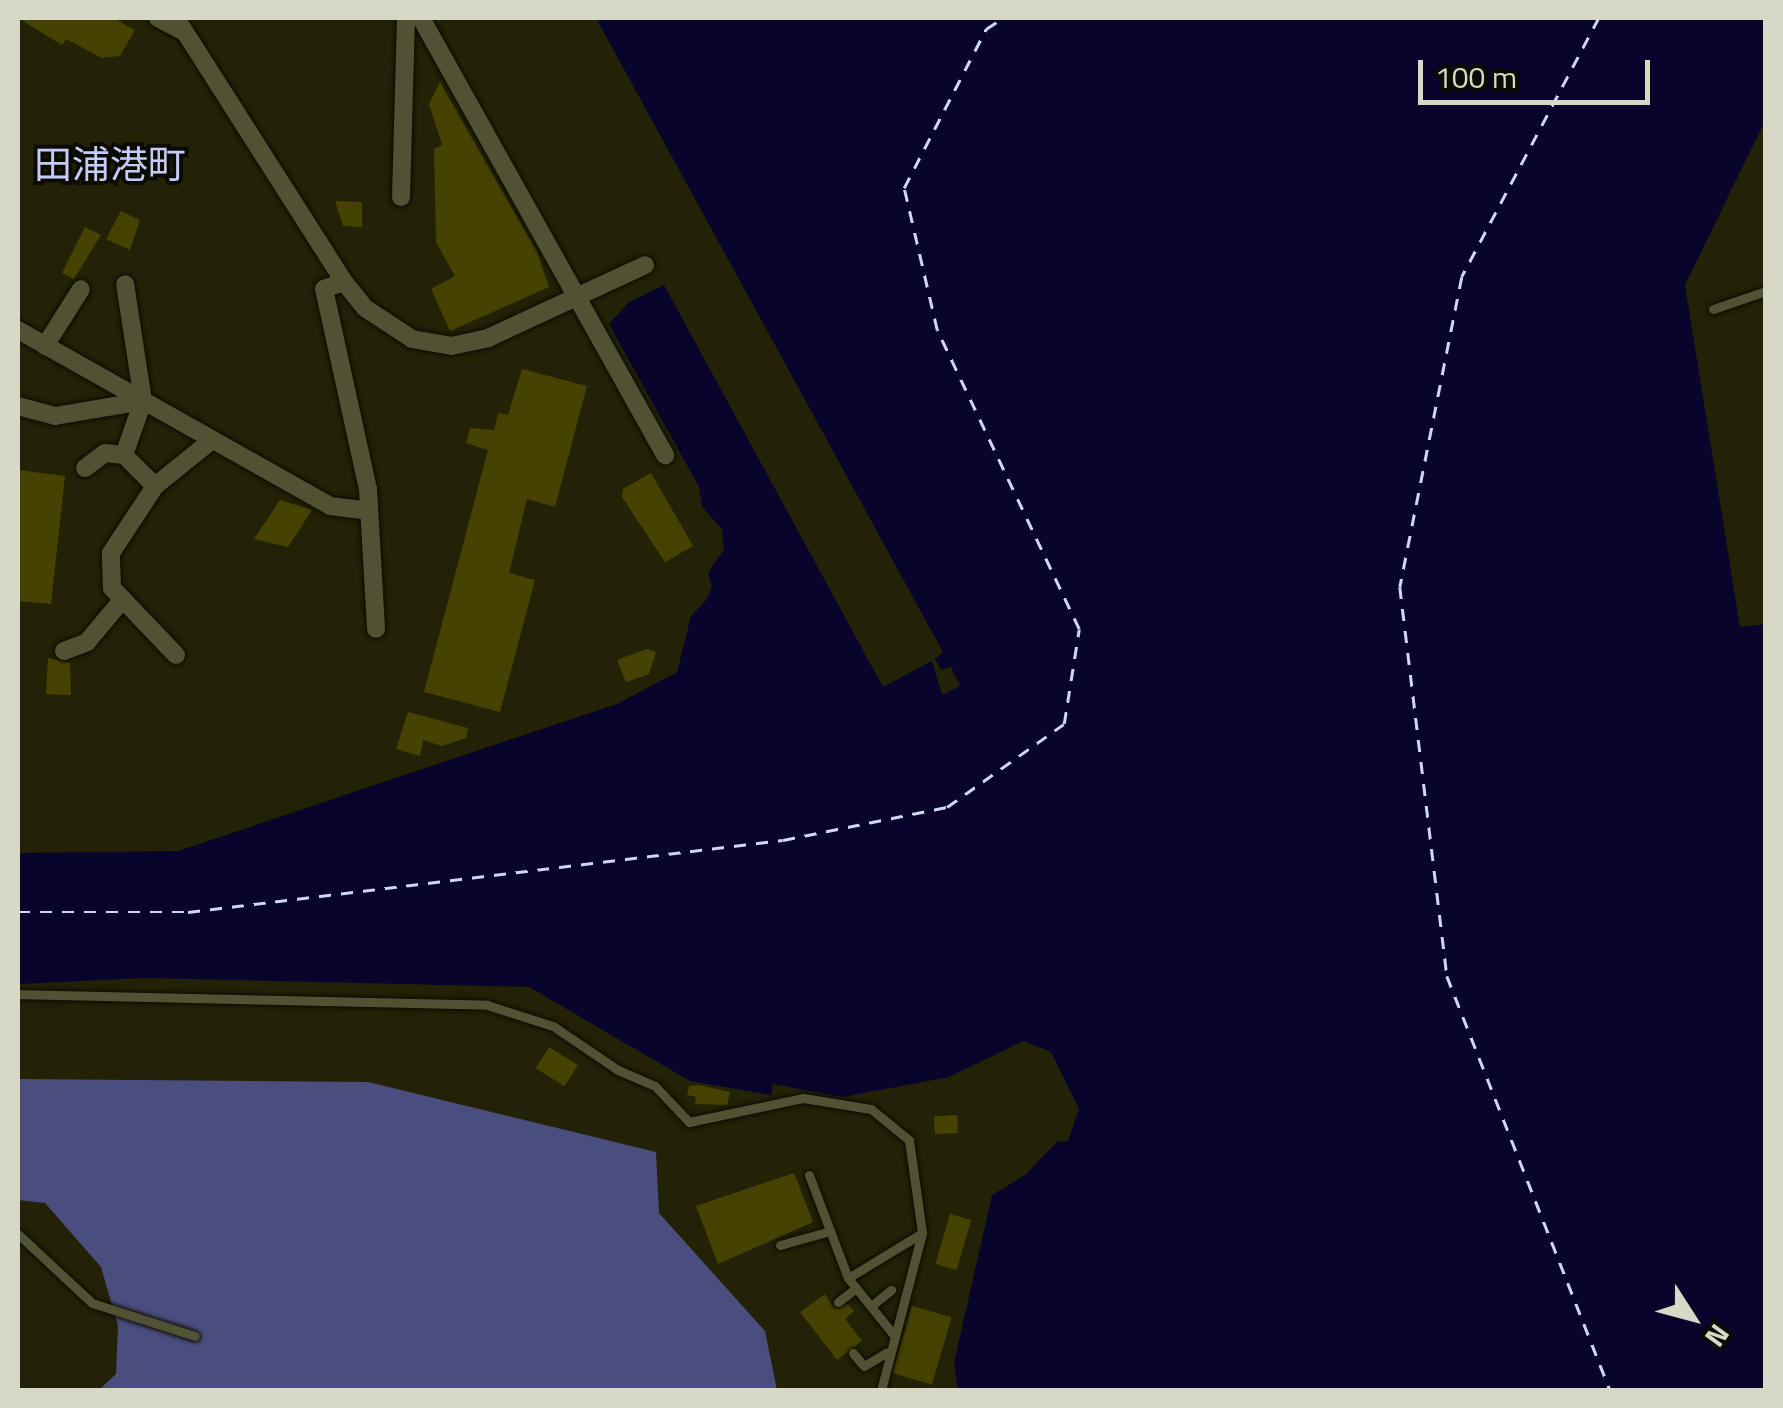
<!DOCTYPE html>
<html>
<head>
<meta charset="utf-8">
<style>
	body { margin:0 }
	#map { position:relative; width:1783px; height:1408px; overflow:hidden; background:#232206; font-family:"Titillium Web","Noto Sans JP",sans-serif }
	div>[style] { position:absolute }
	.forest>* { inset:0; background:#494e7e }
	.water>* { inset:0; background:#08042c }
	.ferry>* { height:2.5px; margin-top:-1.25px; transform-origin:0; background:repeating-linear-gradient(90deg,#d0d6f5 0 12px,transparent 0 22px) }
	.building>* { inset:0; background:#464302; transform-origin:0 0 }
	.roads { filter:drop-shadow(0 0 2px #0d0b00) drop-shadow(0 0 2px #0d0b00) }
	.service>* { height:9px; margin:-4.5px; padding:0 4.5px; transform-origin:4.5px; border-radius:4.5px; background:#515134 }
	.minor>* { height:18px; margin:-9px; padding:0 9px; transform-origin:9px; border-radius:9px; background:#515134 }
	span { translate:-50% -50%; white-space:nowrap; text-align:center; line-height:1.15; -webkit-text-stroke:8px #0c0b02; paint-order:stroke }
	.neighbourhood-label { font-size:38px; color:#c5ccf7 }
	.frame { position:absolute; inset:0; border:20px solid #d8d8c7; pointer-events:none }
	.north { position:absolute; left:1643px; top:1268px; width:100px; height:100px; -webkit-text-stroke:8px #0c0b02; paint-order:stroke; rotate:126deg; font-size:28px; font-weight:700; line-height:40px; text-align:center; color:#d8d8c7 }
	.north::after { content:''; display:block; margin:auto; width:35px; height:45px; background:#d8d8c7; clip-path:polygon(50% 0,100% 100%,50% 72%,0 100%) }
	.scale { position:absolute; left:1418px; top:60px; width:232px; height:45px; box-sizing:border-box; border:5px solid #d8d8c7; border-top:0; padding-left:12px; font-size:30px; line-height:35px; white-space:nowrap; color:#d8d8c7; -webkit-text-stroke:8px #0c0b02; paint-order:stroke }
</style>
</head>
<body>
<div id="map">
	<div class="forest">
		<i style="clip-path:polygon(18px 1079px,368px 1082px,656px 1152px,659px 1213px,765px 1331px,777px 1390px,99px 1390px,116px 1374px,118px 1326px,101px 1267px,45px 1203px,18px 1200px)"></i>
	</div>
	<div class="water">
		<i style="clip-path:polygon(596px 18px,1765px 18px,1765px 121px,1685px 285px,1740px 627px,1765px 624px,1765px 1390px,958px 1390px,954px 1363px,992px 1195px,1025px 1175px,1057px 1142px,1068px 1141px,1079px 1109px,1051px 1052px,1023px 1041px,949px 1077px,843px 1097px,773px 1084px,771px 1095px,690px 1081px,529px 987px,145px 978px,18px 984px,18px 853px,178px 851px,617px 704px,677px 672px,691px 616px,706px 600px,712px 587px,708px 573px,724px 549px,722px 529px,702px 507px,699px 487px,609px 324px,629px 302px,664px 285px,883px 687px,932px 661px,942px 695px,960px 686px,951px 667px,941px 670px,935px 659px,943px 652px)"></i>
	</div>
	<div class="ferry">
		<i style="left:1599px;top:18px;width:293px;rotate:117.9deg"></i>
		<i style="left:1462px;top:277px;width:316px;rotate:101.3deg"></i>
		<i style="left:1400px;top:587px;width:392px;rotate:83.1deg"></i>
		<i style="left:1447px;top:976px;width:445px;rotate:68.5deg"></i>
		<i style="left:18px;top:912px;width:170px"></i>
		<i style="left:188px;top:912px;width:599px;rotate:-6.9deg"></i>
		<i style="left:783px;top:840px;width:167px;rotate:-11.4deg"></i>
		<i style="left:947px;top:807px;width:143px;rotate:-35.4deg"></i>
		<i style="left:1064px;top:724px;width:96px;rotate:-81deg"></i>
		<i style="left:1079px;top:629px;width:331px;rotate:-115.4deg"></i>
		<i style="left:937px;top:330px;width:146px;rotate:-103.1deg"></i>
		<i style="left:904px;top:188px;width:179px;rotate:-62.7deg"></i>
		<i style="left:986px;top:29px;width:20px;rotate:-33deg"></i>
	</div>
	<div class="building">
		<i style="clip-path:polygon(18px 18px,113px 18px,135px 30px,120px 56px,102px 58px,66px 39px,62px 45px)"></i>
		<i style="clip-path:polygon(440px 82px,537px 252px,549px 287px,450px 331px,431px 289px,455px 276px,436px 242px,434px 149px,442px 145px,429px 104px)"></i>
		<i style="clip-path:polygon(335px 201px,362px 202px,362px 227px,343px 226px)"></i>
		<i style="clip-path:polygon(121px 211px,140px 220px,130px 250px,106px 239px)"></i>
		<i style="clip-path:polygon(85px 227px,101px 235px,74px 279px,62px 273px)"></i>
		<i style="clip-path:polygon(522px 369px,587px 386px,555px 507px,527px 499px,509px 573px,535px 580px,500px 712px,424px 692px,488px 450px,466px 443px,470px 428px,494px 430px,498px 413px,508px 415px)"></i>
		<i style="clip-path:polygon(18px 470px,65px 476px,51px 604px,18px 601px)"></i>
		<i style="clip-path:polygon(651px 473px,693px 546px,665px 562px,622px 497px,623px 489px)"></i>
		<i style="clip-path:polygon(280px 500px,312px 510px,288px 547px,254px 539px)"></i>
		<i style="clip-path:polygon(646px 649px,656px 652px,649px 674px,626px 682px,617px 660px)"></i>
		<i style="clip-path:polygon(48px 658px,70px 663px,71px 695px,46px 694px)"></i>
		<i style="clip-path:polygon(408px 712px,468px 728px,466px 738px,442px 746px,423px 740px,420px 756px,396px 749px)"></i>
		<i style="left:549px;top:1047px;width:34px;height:25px;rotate:32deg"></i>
		<i style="clip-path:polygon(698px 1085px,730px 1092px,727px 1105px,695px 1104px,696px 1097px,687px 1095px,689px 1086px)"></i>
		<i style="left:957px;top:1115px;width:18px;height:23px;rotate:87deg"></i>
		<i style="clip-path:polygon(794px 1173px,813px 1222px,718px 1264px,696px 1206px)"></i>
		<i style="left:950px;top:1214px;width:22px;height:52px;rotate:16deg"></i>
		<i style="clip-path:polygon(825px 1294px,834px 1309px,848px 1304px,854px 1311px,845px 1319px,862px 1341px,837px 1360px,800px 1312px)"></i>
		<i style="left:912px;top:1306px;width:41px;height:70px;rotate:16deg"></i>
	</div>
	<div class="roads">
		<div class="service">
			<i style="left:1713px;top:309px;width:56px;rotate:-18.8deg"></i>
			<i style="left:18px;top:994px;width:469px;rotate:1.3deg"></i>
			<i style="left:487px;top:1005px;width:69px;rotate:17.7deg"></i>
			<i style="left:553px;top:1026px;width:78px;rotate:34.1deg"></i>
			<i style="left:618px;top:1070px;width:40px;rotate:23.4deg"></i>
			<i style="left:655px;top:1086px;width:50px;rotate:46.6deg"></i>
			<i style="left:689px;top:1122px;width:116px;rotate:-11.9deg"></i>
			<i style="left:803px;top:1098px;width:69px;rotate:9.2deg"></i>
			<i style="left:871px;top:1109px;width:49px;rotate:39.2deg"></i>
			<i style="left:909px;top:1140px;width:94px;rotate:82deg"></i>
			<i style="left:922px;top:1233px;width:162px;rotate:104.6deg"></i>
			<i style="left:809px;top:1175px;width:110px;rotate:69.3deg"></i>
			<i style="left:848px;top:1278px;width:72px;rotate:51.2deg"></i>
			<i style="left:18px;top:1234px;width:101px;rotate:43deg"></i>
			<i style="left:92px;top:1303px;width:108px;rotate:17.8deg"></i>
			<i style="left:780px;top:1245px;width:52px;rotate:-15.6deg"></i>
			<i style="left:848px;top:1278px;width:87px;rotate:-31.3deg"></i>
			<i style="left:838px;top:1302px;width:23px;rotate:-38deg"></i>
			<i style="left:871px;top:1306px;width:26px;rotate:-39deg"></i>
			<i style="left:853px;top:1353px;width:17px;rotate:50deg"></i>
			<i style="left:864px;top:1366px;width:26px;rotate:-31deg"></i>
		</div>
		<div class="minor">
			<i style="left:158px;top:18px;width:30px;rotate:28deg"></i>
			<i style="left:176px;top:18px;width:313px;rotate:57.5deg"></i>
			<i style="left:344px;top:282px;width:33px;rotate:51deg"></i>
			<i style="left:365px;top:308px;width:56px;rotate:33.4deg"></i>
			<i style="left:412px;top:339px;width:40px;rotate:10deg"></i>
			<i style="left:451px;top:346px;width:38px;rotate:-12deg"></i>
			<i style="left:488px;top:338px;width:173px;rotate:-24.9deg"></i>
			<i style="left:421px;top:18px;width:501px;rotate:60.82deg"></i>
			<i style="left:401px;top:197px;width:179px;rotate:-88.4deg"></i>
			<i style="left:344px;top:282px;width:21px;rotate:161deg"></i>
			<i style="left:324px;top:289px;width:205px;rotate:77.6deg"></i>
			<i style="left:368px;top:489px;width:140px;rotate:86.7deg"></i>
			<i style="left:18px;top:330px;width:358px;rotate:29.4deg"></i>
			<i style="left:330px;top:506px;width:39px;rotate:7deg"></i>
			<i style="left:45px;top:346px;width:67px;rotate:-57.7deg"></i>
			<i style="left:18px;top:406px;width:38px;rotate:15deg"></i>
			<i style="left:55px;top:416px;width:89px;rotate:-9.7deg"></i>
			<i style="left:143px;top:401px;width:118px;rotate:-98.7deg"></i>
			<i style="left:124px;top:455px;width:57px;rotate:-70.6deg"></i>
			<i style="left:85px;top:468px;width:25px;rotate:-37deg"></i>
			<i style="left:105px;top:453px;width:19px;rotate:6deg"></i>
			<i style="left:124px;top:455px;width:44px;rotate:45deg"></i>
			<i style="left:64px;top:651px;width:25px;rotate:-21deg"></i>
			<i style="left:87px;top:642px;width:56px;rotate:-50.1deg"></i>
			<i style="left:176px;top:655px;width:93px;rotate:-133.7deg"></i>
			<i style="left:112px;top:588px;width:35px;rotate:-92deg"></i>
			<i style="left:111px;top:553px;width:80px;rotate:-56.7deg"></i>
			<i style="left:155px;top:486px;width:73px;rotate:-38.9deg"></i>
		</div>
	</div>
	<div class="neighbourhood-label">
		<span style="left:110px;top:165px">田浦港町</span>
	</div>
	<div class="frame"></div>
	<div class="north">N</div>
	<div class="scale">100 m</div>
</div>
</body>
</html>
